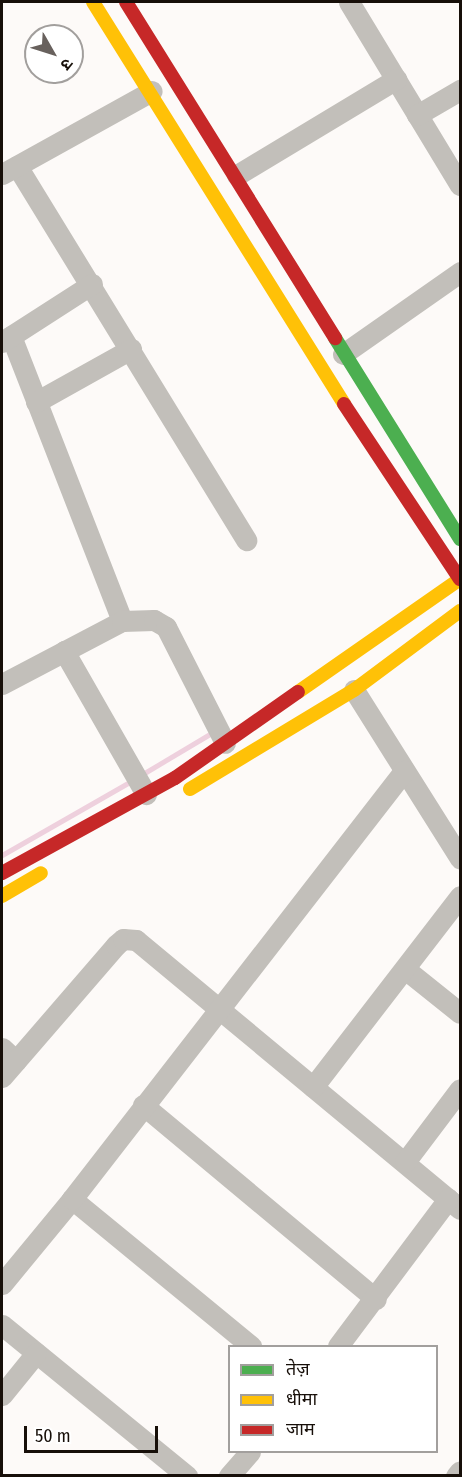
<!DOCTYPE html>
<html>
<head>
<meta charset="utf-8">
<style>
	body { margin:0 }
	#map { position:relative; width:462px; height:1477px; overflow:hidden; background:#fdfaf8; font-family:"Fira Sans Condensed","Noto Sans Devanagari",sans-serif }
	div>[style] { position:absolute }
	.stream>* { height:5px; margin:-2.5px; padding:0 2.5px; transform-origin:2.5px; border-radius:2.5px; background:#eed0dd }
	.street>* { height:21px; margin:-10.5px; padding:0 10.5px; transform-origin:10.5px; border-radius:10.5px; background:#c2bfba }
	.fast>* { height:14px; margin:-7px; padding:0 7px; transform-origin:7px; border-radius:7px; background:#4caf50 }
	.slow>* { height:14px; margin:-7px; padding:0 7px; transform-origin:7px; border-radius:7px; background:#ffc107 }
	.jam>* { height:14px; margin:-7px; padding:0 7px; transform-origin:7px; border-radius:7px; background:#c62828 }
	span { translate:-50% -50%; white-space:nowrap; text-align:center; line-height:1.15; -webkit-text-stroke:6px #fff; paint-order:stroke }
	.frame { position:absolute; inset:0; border:3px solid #170f09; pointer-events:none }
	.legend { position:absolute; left:228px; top:1345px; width:210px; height:108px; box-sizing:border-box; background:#fff; border:2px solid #a29f9d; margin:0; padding:8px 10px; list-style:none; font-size:18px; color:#170f09 }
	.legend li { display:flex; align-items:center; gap:12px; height:30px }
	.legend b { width:30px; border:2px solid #a29f9d }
	.north { position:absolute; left:24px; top:24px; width:60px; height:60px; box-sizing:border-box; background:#fff; border:2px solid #a29f9d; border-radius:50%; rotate:129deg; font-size:16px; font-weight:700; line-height:24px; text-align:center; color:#170f09 }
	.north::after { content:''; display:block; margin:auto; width:21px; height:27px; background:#68615d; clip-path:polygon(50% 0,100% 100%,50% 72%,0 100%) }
	.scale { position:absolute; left:24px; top:1426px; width:134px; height:27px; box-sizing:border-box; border:3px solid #170f09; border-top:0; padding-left:8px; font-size:18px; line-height:21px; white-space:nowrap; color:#170f09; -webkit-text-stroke:4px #fff; paint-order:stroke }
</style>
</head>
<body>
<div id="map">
	<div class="stream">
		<i style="left:141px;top:775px;width:84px;rotate:-30.8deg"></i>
		<i style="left:2px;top:855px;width:151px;rotate:-29.8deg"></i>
	</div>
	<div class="street">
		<i style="left:349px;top:2px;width:214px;rotate:58.8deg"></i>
		<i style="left:417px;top:115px;width:50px;rotate:-30.2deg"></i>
		<i style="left:17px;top:166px;width:439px;rotate:58.5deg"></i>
		<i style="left:2px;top:174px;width:171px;rotate:-29deg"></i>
		<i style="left:237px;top:175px;width:186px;rotate:-31.1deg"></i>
		<i style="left:11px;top:336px;width:306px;rotate:68.7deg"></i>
		<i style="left:2px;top:342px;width:107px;rotate:-32.8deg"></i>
		<i style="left:343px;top:354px;width:143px;rotate:-35deg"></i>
		<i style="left:36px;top:402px;width:109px;rotate:-29.2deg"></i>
		<i style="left:64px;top:651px;width:165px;rotate:60.2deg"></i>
		<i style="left:2px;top:684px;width:136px;rotate:-27.7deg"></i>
		<i style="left:122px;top:621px;width:32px;rotate:-2deg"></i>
		<i style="left:154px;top:620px;width:14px;rotate:30deg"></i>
		<i style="left:166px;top:627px;width:130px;rotate:63deg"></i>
		<i style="left:354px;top:690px;width:199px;rotate:57.8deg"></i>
		<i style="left:405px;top:969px;width:70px;rotate:38.7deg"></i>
		<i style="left:2px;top:1048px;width:19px;rotate:43deg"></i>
		<i style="left:2px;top:1077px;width:174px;rotate:-49.2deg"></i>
		<i style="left:116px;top:945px;width:9px;rotate:-41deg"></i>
		<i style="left:123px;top:939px;width:13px;rotate:4deg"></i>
		<i style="left:136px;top:940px;width:421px;rotate:39.7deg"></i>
		<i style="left:313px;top:1087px;width:241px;rotate:-52.4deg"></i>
		<i style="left:143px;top:1105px;width:303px;rotate:39.8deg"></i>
		<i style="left:405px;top:1162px;width:91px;rotate:-53deg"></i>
		<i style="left:72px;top:1199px;width:232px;rotate:39.4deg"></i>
		<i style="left:2px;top:1284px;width:110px;rotate:-50.5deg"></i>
		<i style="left:72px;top:1199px;width:542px;rotate:-52.2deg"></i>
		<i style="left:2px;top:1325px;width:239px;rotate:39.2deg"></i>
		<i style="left:338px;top:1346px;width:184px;rotate:-53.2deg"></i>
		<i style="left:2px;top:1395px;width:54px;rotate:-51deg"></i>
		<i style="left:229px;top:1476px;width:32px;rotate:-49deg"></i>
		<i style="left:456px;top:1476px;width:6px;rotate:-51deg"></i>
	</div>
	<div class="fast">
		<i style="left:335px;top:338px;width:237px;rotate:58.1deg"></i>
	</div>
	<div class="slow">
		<i style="left:93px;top:2px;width:474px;rotate:58deg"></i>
		<i style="left:298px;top:692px;width:198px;rotate:-34.9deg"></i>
		<i style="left:190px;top:789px;width:192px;rotate:-31.1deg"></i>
		<i style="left:354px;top:690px;width:132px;rotate:-36.7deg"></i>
		<i style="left:2px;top:896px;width:45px;rotate:-30.5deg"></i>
	</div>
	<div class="jam">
		<i style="left:126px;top:2px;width:396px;rotate:58.1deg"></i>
		<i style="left:344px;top:404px;width:210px;rotate:56.5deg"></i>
		<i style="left:2px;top:873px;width:197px;rotate:-28.8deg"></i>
		<i style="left:175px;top:778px;width:150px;rotate:-35deg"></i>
	</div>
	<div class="frame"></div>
	<ul class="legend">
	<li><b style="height:8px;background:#4caf50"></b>तेज़</li>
	<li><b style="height:8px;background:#ffc107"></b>धीमा</li>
	<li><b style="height:8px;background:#c62828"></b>जाम</li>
	</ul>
	<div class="north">उ</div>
	<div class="scale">50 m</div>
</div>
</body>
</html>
